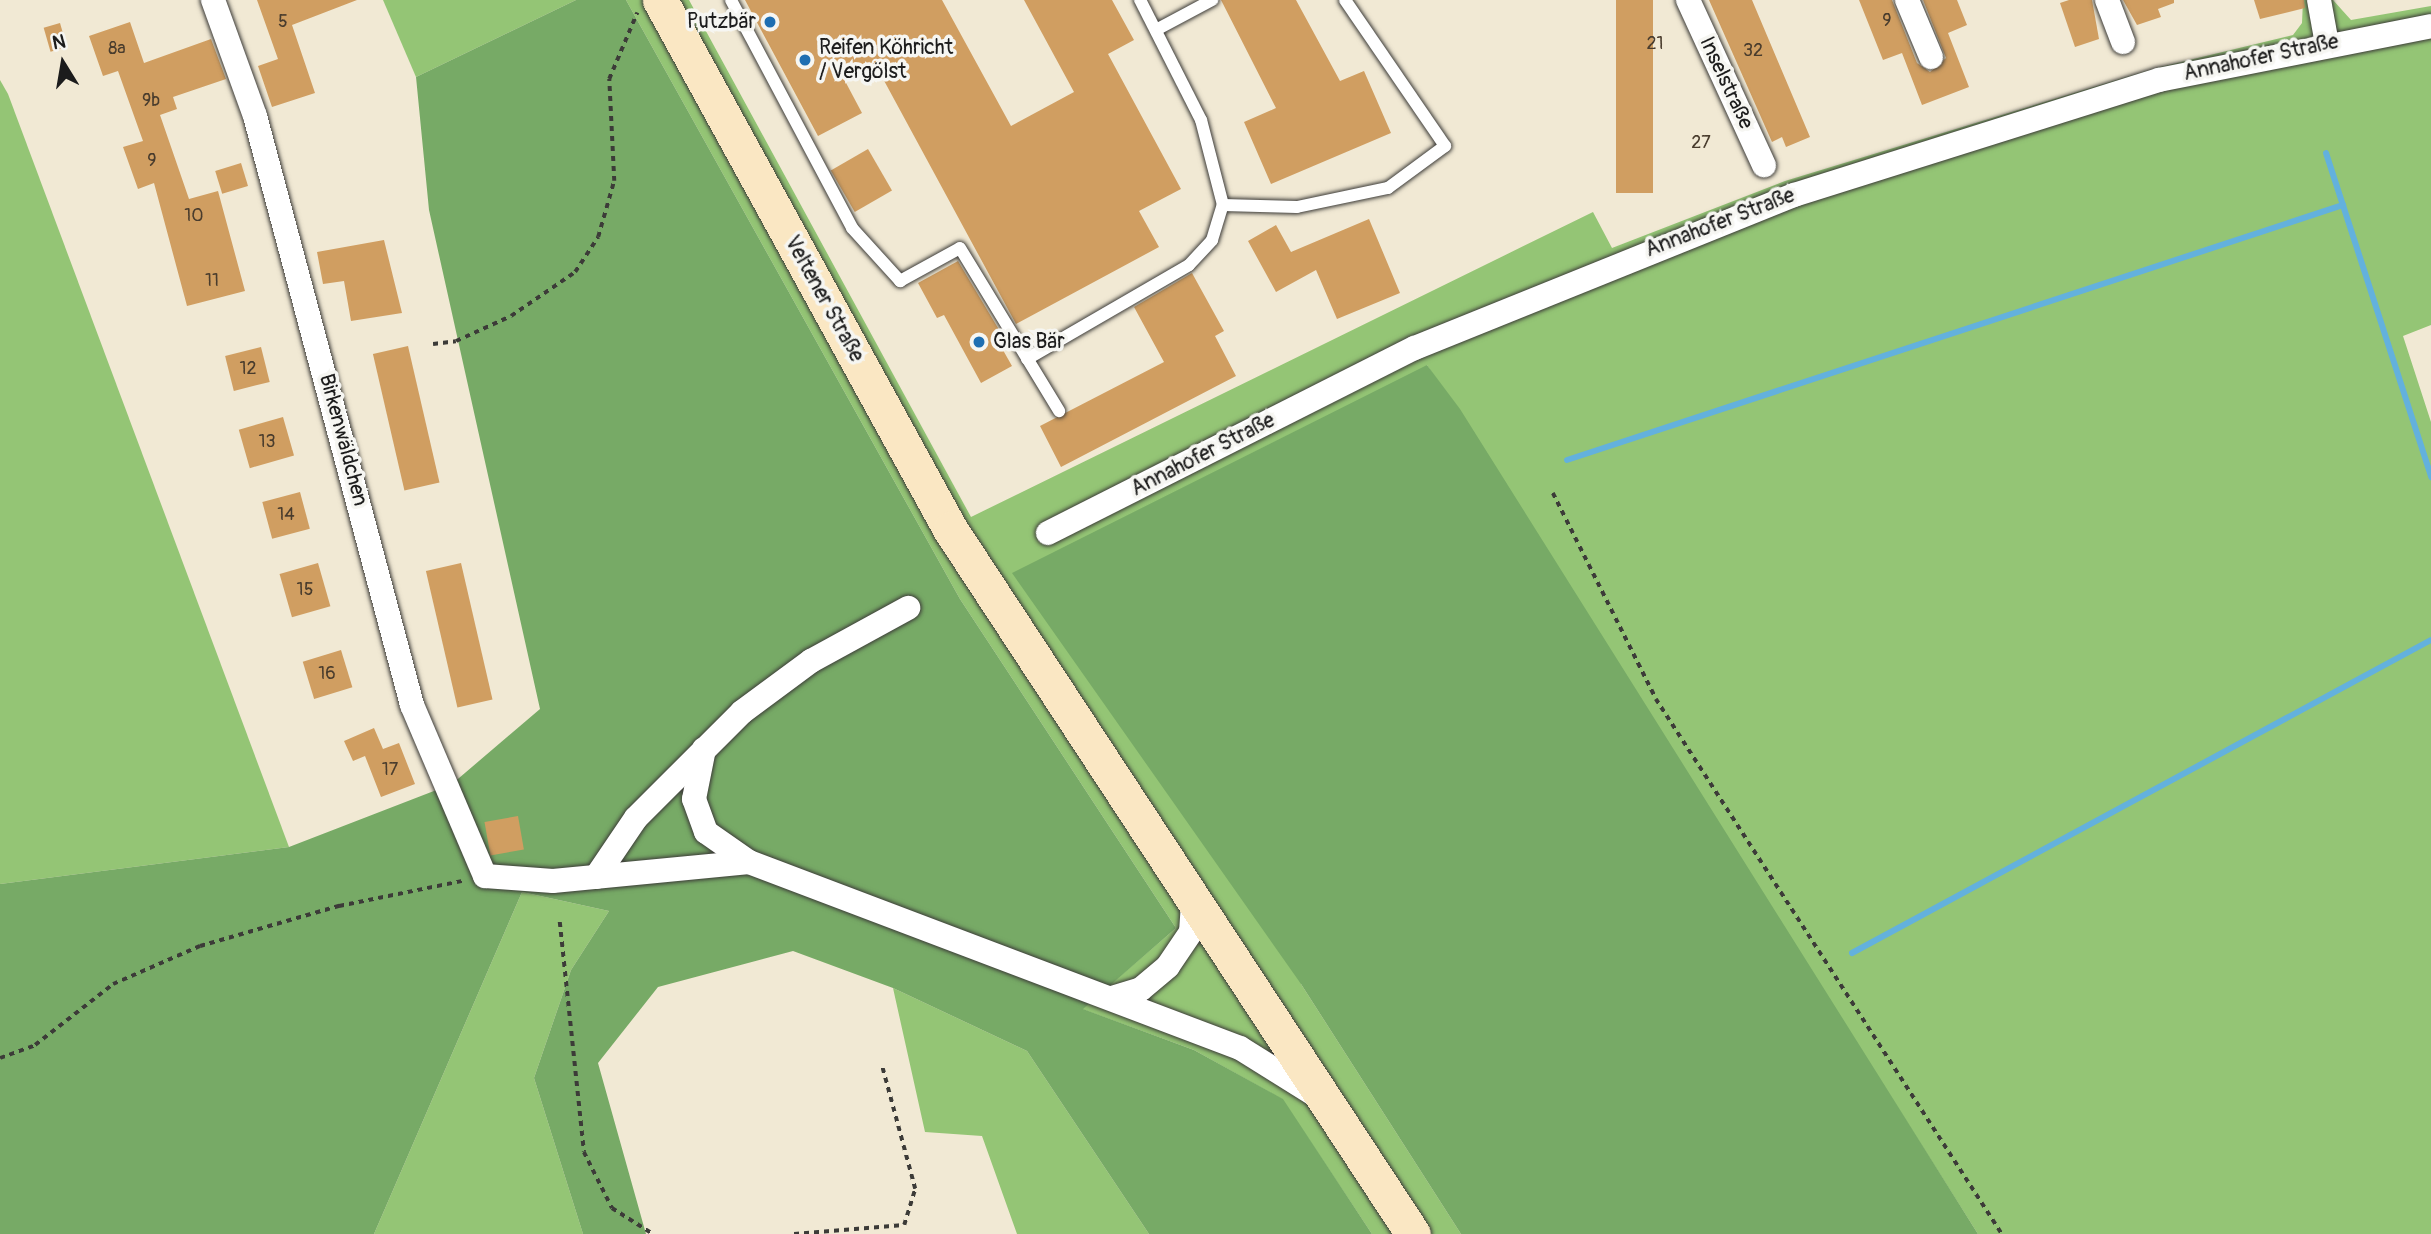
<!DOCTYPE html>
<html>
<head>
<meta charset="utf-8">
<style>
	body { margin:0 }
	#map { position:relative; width:2431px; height:1234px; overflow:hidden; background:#f1e9d4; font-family:Pangolin,sans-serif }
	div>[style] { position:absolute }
	.green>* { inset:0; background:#94c575 }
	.forest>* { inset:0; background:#7a6 }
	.stream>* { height:6px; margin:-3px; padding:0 3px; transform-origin:3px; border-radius:3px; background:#63b1dd }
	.building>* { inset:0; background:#d09e61; transform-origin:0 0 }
	.path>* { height:3.5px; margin-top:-1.75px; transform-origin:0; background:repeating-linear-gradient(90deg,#3c3b38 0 5px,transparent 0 10px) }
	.roads { filter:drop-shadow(0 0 2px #3c3b38) drop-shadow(0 0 2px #3c3b38) }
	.lane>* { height:12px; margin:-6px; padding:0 6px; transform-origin:6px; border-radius:6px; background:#fff }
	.street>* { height:24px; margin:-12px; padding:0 12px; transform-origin:12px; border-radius:12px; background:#fff }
	.secondary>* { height:35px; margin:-17.5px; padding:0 17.5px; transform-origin:17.5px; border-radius:17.5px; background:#fae7c3 }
	.dots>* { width:19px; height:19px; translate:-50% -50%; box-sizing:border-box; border:4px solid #f6f6f2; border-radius:50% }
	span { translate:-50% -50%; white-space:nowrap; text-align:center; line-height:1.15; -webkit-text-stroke:7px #f6f6f2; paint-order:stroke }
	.number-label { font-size:18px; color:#493c2d }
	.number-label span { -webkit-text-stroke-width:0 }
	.poi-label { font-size:21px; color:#1c1c1c }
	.right { translate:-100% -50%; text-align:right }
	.left { translate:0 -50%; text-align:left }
	.street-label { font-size:21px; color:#1c1c1c }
	.north { position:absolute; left:28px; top:28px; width:70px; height:70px; -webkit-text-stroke:5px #f6f6f2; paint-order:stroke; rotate:349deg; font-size:19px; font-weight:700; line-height:28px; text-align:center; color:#1c1c1c }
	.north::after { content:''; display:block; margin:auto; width:24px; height:32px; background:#1c1c1c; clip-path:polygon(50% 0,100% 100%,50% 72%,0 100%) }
</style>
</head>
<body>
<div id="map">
	<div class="green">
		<i style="clip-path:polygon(383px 0,576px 0,416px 77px)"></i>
		<i style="clip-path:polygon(626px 0,689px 0,971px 517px,1593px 212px,1612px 248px,1785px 181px,2156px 68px,2293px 35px,2302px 23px,2303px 0,2333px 0,2351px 20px,2431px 6px,2431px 325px,2403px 336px,2431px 422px,2431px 1234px,1978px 1234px,1427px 365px,1301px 984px,1461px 1234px,1372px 1234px,1282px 1099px,1194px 1050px,1082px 1009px,1176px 928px,960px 599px)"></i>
		<i style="clip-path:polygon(0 80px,8px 94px,289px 847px,0 884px)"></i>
		<i style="clip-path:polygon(522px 892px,609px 911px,571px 970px,534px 1078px,583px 1234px,374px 1234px)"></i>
		<i style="clip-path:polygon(893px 988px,1027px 1051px,1149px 1234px,1017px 1234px,982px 1136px,925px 1132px)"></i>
	</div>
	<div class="forest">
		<i style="clip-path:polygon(576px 0,626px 0,960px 599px,1176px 928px,1083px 1009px,1194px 1050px,1283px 1099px,1372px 1234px,1149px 1234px,1027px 1051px,893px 988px,793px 951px,658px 987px,598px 1063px,646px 1234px,583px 1234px,534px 1078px,571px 970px,609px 911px,522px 892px,374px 1234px,0 1234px,0 884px,289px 847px,452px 784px,540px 709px,429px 210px,416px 77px)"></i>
		<i style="clip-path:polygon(1427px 365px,1460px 409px,1978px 1234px,1461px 1234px,1301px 984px,1012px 573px)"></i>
	</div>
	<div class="stream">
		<i style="left:2326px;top:153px;width:341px;rotate:72deg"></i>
		<i style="left:1567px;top:460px;width:817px;rotate:-18.19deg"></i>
		<i style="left:1852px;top:953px;width:658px;rotate:-28.4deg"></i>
	</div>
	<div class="building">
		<i style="clip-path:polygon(257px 0,357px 0,292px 25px,315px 93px,272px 107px,258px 66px,278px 59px)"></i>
		<i style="clip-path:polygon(745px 0,942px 0,1011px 126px,1074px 92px,1024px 0,1112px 0,1134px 40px,1108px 54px,1181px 189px,1139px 211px,1159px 247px,1016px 324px,875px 64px,845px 81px,862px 113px,818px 136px)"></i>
		<i style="clip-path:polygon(1221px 0,1296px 0,1340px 81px,1364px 71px,1391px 133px,1271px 184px,1244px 122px,1276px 108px)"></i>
		<i style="left:1616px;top:0;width:37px;height:193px"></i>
		<i style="clip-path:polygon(1709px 0,1752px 0,1810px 137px,1786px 147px,1782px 137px,1772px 142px)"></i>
		<i style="clip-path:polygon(1859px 0,1892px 0,1917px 63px,1930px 72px,1946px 58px,1923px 0,1957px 0,1967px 25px,1948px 33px,1969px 87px,1922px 105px,1902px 53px,1883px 60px)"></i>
		<i style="clip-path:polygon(2069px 0,2092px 0,2099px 39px,2075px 47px,2060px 3px)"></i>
		<i style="clip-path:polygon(2123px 0,2174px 0,2174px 3px,2158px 9px,2161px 17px,2137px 25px)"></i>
		<i style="clip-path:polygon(2254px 0,2304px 0,2305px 8px,2260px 19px)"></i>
		<i style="clip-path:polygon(130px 22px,144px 63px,211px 39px,226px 79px,173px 97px,177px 109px,160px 115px,189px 199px,218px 191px,245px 291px,187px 306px,154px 183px,138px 189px,123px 147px,143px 141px,118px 71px,103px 76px,89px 36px)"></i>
		<i style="left:60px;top:23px;width:25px;height:17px;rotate:74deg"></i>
		<i style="left:868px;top:149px;width:48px;height:43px;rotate:60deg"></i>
		<i style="left:241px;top:163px;width:24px;height:27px;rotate:73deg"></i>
		<i style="clip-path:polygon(1369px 219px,1400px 293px,1337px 319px,1316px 270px,1276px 292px,1248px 241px,1276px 225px,1291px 252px)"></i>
		<i style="clip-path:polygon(384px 240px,402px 313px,351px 321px,344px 281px,323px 284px,317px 252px)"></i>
		<i style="clip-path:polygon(958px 261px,1001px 333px,995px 336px,1012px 366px,981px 383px,944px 315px,937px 318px,918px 283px)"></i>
		<i style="clip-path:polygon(1192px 273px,1224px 331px,1215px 336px,1236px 376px,1061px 467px,1040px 426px,1164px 362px,1134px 307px)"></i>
		<i style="left:408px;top:346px;width:140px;height:36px;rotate:77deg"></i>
		<i style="left:261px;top:347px;width:36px;height:37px;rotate:76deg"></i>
		<i style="left:283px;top:417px;width:40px;height:46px;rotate:74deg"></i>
		<i style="left:300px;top:492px;width:38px;height:39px;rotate:75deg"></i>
		<i style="left:318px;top:563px;width:45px;height:40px;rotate:74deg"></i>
		<i style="left:461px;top:563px;width:140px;height:36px;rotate:77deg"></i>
		<i style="left:341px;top:650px;width:39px;height:40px;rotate:73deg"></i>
		<i style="clip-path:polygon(374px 728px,383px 749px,399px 743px,415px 784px,381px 797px,365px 756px,353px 761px,344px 741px)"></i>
		<i style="left:518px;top:816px;width:34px;height:34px;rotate:80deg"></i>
	</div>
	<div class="path">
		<i style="left:433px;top:344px;width:23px;rotate:-7deg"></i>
		<i style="left:456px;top:341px;width:60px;rotate:-24.4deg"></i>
		<i style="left:511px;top:316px;width:78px;rotate:-34.5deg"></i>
		<i style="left:575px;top:272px;width:42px;rotate:-56.7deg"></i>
		<i style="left:598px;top:237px;width:58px;rotate:-74.1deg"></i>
		<i style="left:614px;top:181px;width:102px;rotate:-92.8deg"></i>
		<i style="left:609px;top:79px;width:72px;rotate:-67deg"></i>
		<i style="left:1553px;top:493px;width:230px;rotate:63.4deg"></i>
		<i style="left:1656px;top:699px;width:637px;rotate:57.11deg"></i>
		<i style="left:560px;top:922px;width:231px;rotate:84deg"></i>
		<i style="left:584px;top:1152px;width:63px;rotate:63.4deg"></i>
		<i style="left:612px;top:1208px;width:49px;rotate:32.4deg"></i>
		<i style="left:0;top:1058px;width:37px;rotate:-20deg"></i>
		<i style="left:35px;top:1045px;width:99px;rotate:-38deg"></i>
		<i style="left:113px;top:984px;width:95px;rotate:-23.6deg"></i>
		<i style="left:200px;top:946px;width:145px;rotate:-16.1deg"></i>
		<i style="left:339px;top:906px;width:126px;rotate:-11.5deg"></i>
		<i style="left:794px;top:1234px;width:110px;rotate:-4.7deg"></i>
		<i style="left:904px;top:1225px;width:38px;rotate:-73deg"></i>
		<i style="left:915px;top:1189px;width:126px;rotate:-105.1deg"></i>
	</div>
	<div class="roads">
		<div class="lane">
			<i style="left:731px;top:0;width:258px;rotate:62deg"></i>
			<i style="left:852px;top:228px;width:72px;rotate:47.8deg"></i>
			<i style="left:900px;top:281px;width:68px;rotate:-28.8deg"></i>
			<i style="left:960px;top:248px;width:191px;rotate:58.7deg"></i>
			<i style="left:1156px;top:30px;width:64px;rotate:-28.2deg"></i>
			<i style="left:1223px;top:205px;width:74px;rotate:1.5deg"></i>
			<i style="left:1297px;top:207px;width:93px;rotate:-11.8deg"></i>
			<i style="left:1388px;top:188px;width:71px;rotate:-36.4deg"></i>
			<i style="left:1445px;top:146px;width:177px;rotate:-124.4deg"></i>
			<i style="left:1027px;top:359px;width:187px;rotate:-30.1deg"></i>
			<i style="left:1189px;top:265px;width:34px;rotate:-47deg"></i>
			<i style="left:1212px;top:240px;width:37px;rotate:-73deg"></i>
			<i style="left:1223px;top:205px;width:88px;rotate:-104.5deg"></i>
			<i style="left:1201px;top:120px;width:135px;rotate:-116.9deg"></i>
		</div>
		<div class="street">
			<i style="left:213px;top:0;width:123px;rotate:70.1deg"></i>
			<i style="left:255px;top:116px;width:610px;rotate:75.07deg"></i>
			<i style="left:412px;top:705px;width:186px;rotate:66.9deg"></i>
			<i style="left:485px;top:876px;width:68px;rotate:4.2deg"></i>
			<i style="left:553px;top:881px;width:197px;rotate:-5.5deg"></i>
			<i style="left:749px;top:862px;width:525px;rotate:20.75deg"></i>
			<i style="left:1240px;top:1048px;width:85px;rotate:32deg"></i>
			<i style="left:1688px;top:0;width:182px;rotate:65.3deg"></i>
			<i style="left:1907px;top:0;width:62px;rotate:67.2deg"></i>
			<i style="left:2107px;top:0;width:45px;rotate:69.1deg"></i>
			<i style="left:2319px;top:0;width:45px;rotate:79.7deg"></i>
			<i style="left:1048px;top:533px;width:411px;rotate:-26.8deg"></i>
			<i style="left:1415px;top:348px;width:409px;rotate:-22deg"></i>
			<i style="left:1794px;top:195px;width:383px;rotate:-17.5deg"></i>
			<i style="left:2159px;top:80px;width:277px;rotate:-11.2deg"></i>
			<i style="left:704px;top:749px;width:51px;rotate:101.3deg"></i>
			<i style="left:694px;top:799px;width:35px;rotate:70deg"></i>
			<i style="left:706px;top:832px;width:52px;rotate:34.9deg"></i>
			<i style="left:596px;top:877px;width:71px;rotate:-55.9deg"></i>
			<i style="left:636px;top:818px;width:150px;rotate:-45deg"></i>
			<i style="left:742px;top:712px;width:86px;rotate:-36.5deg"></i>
			<i style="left:811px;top:661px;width:111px;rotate:-28.7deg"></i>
			<i style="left:1112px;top:998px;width:30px;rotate:-17deg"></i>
			<i style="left:1141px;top:989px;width:35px;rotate:-40deg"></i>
			<i style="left:1168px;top:966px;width:41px;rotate:-55.9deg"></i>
			<i style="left:1191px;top:932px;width:30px;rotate:-86deg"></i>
		</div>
		<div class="secondary">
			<i style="left:660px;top:0;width:603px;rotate:61.27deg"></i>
			<i style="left:950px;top:529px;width:843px;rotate:56.71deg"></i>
		</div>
	</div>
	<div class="dots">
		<i style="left:770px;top:22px;background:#1f6fb2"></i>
		<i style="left:805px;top:60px;background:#1f6fb2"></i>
		<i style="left:979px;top:342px;background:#1f6fb2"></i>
	</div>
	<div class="number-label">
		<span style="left:1887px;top:21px">9</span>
		<span style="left:283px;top:22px">5</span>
		<span style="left:1655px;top:44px">21</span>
		<span style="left:117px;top:49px">8a</span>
		<span style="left:1753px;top:51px">32</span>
		<span style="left:151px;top:101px">9b</span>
		<span style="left:1701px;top:143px">27</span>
		<span style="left:152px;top:161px">9</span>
		<span style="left:194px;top:216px">10</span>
		<span style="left:212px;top:281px">11</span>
		<span style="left:248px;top:369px">12</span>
		<span style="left:267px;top:442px">13</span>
		<span style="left:286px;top:515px">14</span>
		<span style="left:305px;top:590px">15</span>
		<span style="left:327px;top:674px">16</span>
		<span style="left:390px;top:770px">17</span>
	</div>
	<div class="poi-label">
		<span class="right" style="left:756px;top:22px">Putzbär</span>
		<span class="left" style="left:819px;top:60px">Reifen Köhricht<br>/ Vergölst</span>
		<span class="left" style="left:993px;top:342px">Glas Bär</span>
	</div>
	<div class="street-label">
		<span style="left:2261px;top:58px;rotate:-12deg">Annahofer Straße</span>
		<span style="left:1726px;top:83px;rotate:65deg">Inselstraße</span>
		<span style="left:1720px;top:223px;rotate:-21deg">Annahofer Straße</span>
		<span style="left:824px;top:299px;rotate:61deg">Veltener Straße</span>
		<span style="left:343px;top:440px;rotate:75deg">Birkenwäldchen</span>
		<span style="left:1203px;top:455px;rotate:-27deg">Annahofer Straße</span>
	</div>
	<div class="north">N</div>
</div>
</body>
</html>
